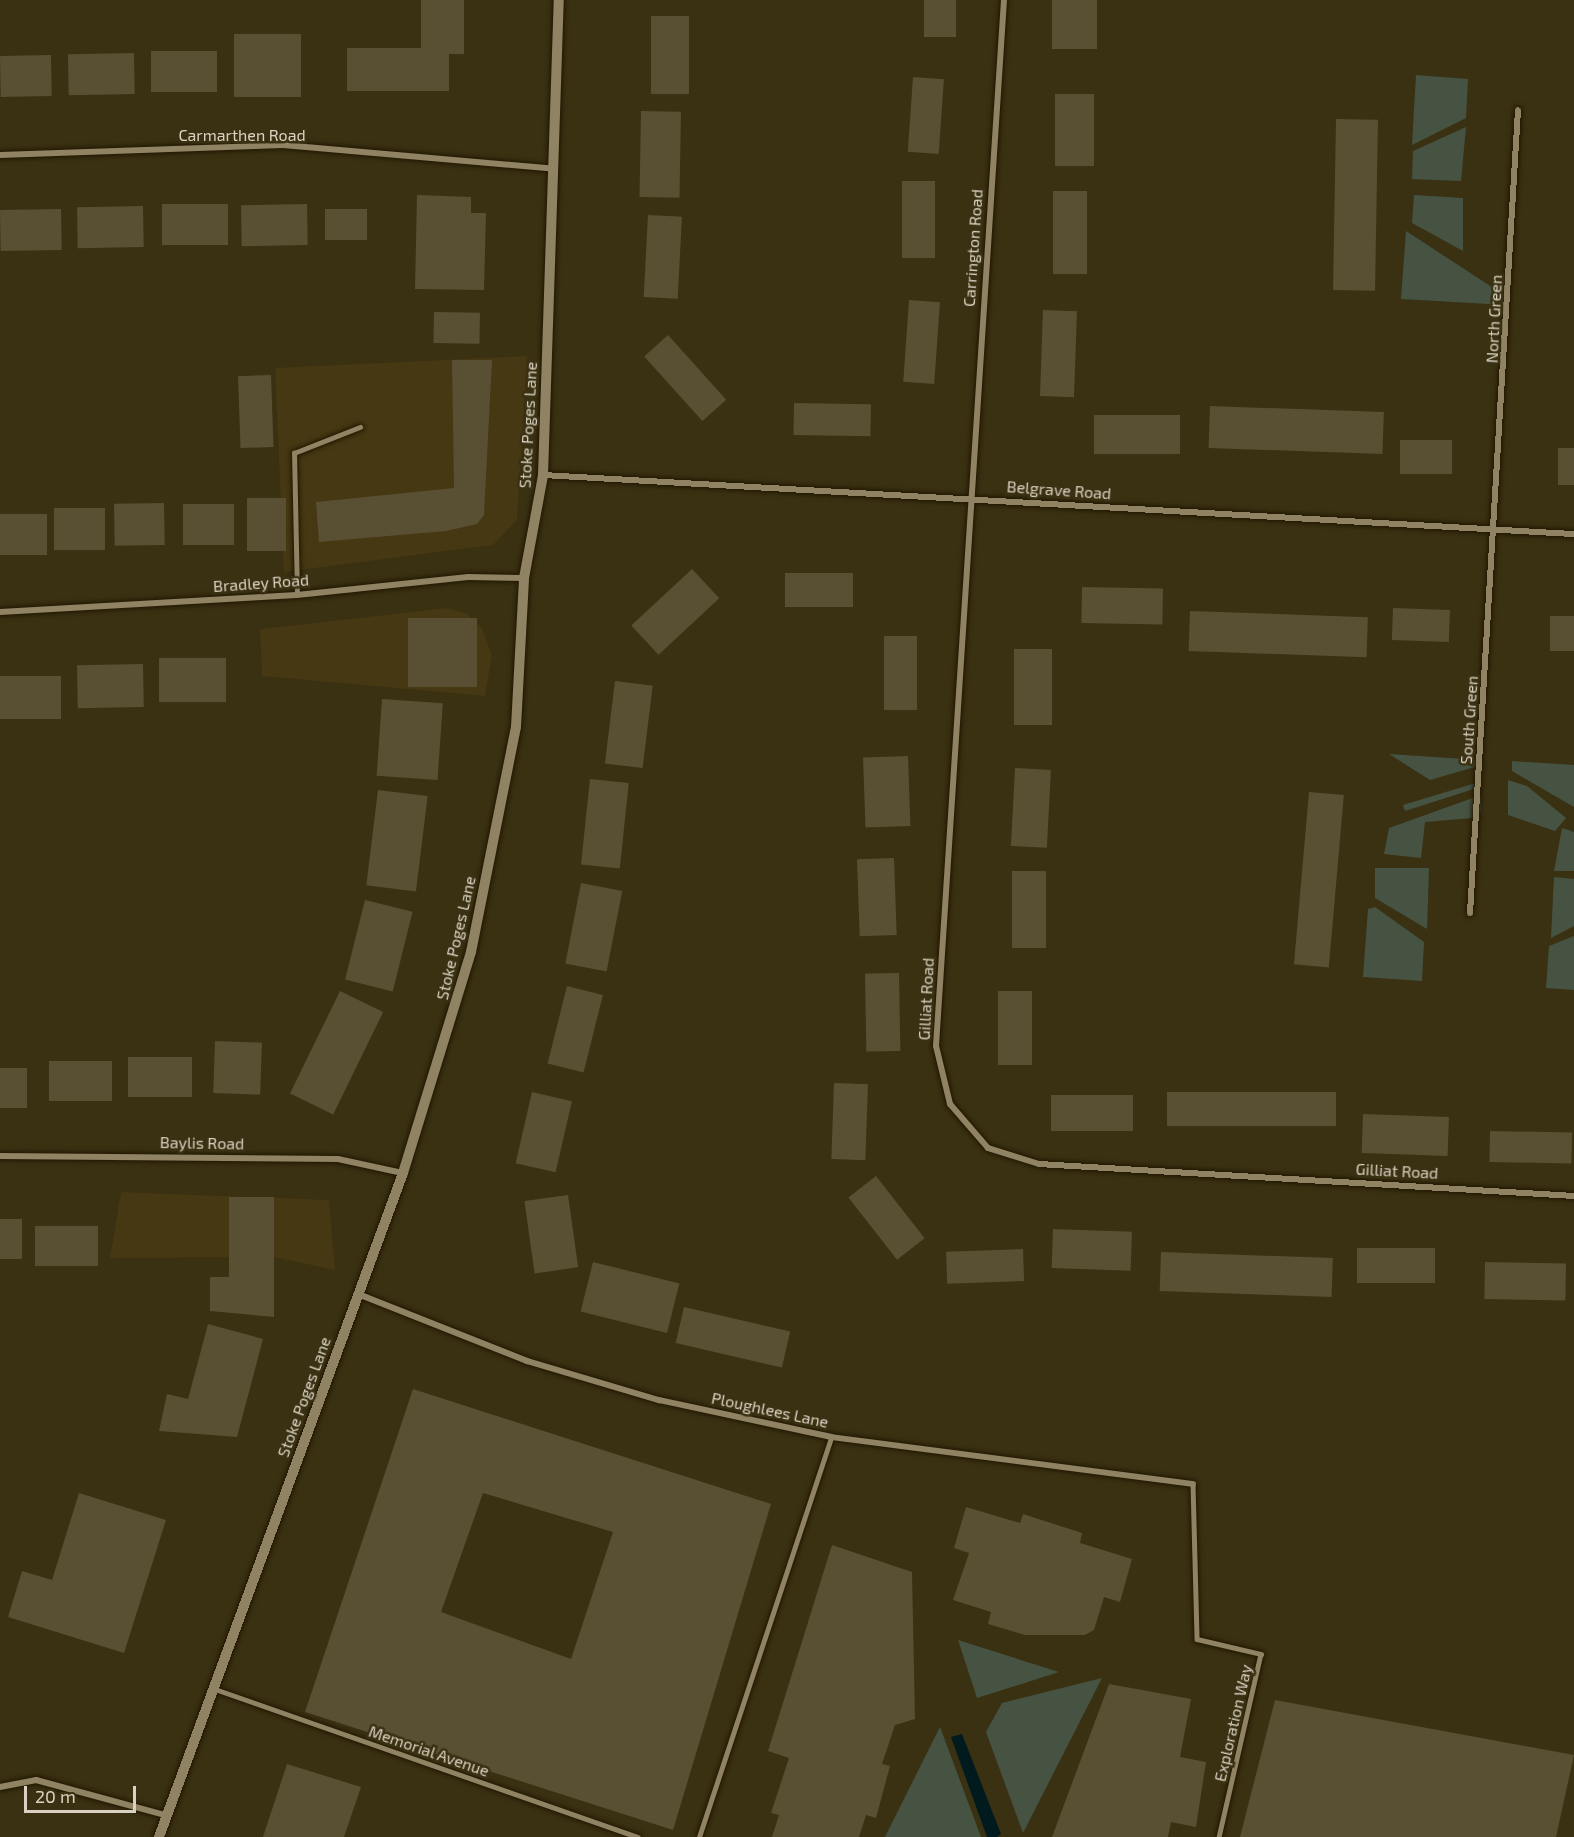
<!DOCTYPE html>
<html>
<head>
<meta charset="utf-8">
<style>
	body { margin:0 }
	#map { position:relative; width:1574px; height:1837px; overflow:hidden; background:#3a3012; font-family:"Exo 2",sans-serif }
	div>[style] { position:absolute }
	.built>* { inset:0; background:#453812 }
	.green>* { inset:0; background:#465343 }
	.water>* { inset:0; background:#001a1e }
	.building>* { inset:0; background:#594f33; transform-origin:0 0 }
	.roads { filter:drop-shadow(0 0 2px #211700) drop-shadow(0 0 2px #211700) }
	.service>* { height:4.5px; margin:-2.25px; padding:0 2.25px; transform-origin:2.25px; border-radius:2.25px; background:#8f8363 }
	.minor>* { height:6px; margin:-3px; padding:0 3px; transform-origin:3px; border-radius:3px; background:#8f8363 }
	.tertiary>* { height:10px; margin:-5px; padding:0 5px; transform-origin:5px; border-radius:5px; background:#8f8363 }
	span { translate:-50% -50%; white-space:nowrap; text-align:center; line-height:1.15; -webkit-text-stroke:5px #3a3012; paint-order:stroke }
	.street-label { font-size:16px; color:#d9d2c2 }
	.scale { position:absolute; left:24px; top:1786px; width:112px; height:27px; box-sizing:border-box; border:3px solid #d9d2c2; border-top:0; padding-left:8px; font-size:18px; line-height:21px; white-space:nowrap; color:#d9d2c2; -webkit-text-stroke:4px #3a3012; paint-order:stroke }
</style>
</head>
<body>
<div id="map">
	<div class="built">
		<i style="clip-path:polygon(527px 356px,517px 520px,493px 545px,284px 572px,275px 368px)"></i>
		<i style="clip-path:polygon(447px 608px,466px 613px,482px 628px,492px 656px,485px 696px,262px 676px,260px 629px)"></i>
		<i style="clip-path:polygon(121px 1192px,329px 1200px,335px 1270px,274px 1257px,110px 1258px)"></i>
	</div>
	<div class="green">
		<i style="clip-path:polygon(1416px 75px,1468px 79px,1466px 118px,1412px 145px)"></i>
		<i style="clip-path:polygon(1466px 127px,1461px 181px,1412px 179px,1413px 151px)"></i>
		<i style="clip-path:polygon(1414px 195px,1463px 198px,1463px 251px,1412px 223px)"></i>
		<i style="clip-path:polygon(1406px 231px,1504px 295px,1507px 305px,1401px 299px)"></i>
		<i style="clip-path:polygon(1389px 754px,1480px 760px,1478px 766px,1430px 780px)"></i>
		<i style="clip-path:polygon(1512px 761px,1574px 765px,1574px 807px,1512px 771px)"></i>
		<i style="clip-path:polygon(1508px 780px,1527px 786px,1566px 818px,1555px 831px,1508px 815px)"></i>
		<i style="clip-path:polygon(1479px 782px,1480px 787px,1405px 811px,1403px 805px)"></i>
		<i style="clip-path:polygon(1481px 795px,1481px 812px,1472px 818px,1425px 822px,1421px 858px,1384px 854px,1389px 828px)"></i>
		<i style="clip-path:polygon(1562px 828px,1574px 832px,1574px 871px,1554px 871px)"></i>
		<i style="clip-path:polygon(1375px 868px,1429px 868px,1427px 929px,1375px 898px)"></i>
		<i style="clip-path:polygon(1554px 877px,1574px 879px,1574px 926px,1551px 938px)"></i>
		<i style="clip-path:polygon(1375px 907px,1424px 942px,1422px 981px,1363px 977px,1368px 909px)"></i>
		<i style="clip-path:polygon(1574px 936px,1574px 990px,1546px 988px,1549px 946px)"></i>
		<i style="clip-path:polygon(958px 1640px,1059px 1672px,977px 1698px)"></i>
		<i style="clip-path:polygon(1102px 1678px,1023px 1833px,986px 1732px,1002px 1703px)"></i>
		<i style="clip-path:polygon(940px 1727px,981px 1837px,885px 1837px)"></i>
	</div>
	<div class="water">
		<i style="clip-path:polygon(962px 1734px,1001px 1834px,997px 1837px,987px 1837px,951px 1737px)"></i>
	</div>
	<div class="building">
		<i style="clip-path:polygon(421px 0,464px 0,464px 54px,449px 54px,449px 91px,347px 91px,347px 48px,421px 48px)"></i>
		<i style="left:924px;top:0;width:32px;height:37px"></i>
		<i style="left:1052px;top:0;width:45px;height:49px"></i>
		<i style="left:651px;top:16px;width:38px;height:78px"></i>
		<i style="left:301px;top:34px;width:63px;height:67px;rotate:90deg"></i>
		<i style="left:217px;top:51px;width:41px;height:66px;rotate:90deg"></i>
		<i style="left:134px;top:53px;width:41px;height:66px;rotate:89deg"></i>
		<i style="left:51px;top:55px;width:41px;height:51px;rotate:89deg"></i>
		<i style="left:913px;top:77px;width:31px;height:75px;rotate:4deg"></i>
		<i style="left:1055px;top:94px;width:39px;height:72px"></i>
		<i style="left:641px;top:111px;width:40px;height:86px;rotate:1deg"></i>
		<i style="left:1336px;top:119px;width:42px;height:171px;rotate:1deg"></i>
		<i style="left:902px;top:181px;width:33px;height:77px"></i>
		<i style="left:1053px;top:191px;width:34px;height:83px"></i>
		<i style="clip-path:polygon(417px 195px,471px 197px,471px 213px,486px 213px,484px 290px,415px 289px)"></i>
		<i style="left:162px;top:204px;width:66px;height:41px"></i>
		<i style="left:307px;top:204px;width:41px;height:66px;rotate:89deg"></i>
		<i style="left:143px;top:206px;width:41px;height:66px;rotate:89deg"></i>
		<i style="left:61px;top:209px;width:41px;height:61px;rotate:89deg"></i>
		<i style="left:367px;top:209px;width:31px;height:42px;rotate:90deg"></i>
		<i style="left:648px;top:215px;width:34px;height:82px;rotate:3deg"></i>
		<i style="left:909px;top:300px;width:31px;height:82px;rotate:4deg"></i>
		<i style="left:1043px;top:310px;width:34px;height:86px;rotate:2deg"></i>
		<i style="left:434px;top:312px;width:46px;height:31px;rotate:1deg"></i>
		<i style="left:668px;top:335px;width:87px;height:32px;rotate:48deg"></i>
		<i style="clip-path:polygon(452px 360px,492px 360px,484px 515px,477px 524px,446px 531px,319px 542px,316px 502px,454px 488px)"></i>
		<i style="left:271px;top:375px;width:72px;height:33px;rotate:88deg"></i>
		<i style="left:794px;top:403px;width:77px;height:32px;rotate:1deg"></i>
		<i style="left:1210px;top:406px;width:174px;height:42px;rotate:2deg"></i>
		<i style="left:1094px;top:415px;width:86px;height:39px"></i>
		<i style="left:1400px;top:440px;width:52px;height:34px"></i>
		<i style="left:1558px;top:448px;width:16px;height:37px"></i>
		<i style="left:247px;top:498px;width:39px;height:53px"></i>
		<i style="left:164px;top:503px;width:42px;height:50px;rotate:89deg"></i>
		<i style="left:234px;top:504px;width:41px;height:51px;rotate:90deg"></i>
		<i style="left:105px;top:508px;width:42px;height:51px;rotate:90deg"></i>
		<i style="left:47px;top:514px;width:41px;height:47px;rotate:90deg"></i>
		<i style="left:692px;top:569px;width:40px;height:83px;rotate:47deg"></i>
		<i style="left:785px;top:573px;width:68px;height:34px"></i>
		<i style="left:1082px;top:587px;width:81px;height:36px;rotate:1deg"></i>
		<i style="left:1393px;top:608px;width:57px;height:32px;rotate:2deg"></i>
		<i style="left:1190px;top:611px;width:178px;height:40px;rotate:2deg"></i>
		<i style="left:1550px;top:616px;width:24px;height:35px"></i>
		<i style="left:408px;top:618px;width:69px;height:69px"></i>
		<i style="left:884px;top:636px;width:33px;height:74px"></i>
		<i style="left:1014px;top:649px;width:38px;height:76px"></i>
		<i style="left:226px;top:658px;width:44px;height:67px;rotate:90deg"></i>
		<i style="left:143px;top:664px;width:43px;height:66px;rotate:89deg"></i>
		<i style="left:0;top:676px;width:61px;height:43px"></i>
		<i style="left:615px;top:681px;width:38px;height:83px;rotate:7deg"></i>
		<i style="left:382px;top:699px;width:61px;height:77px;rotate:4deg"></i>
		<i style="left:908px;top:756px;width:70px;height:45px;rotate:88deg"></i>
		<i style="left:1015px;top:768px;width:36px;height:78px;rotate:3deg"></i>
		<i style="left:590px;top:779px;width:39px;height:86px;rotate:6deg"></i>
		<i style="left:378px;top:790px;width:50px;height:96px;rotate:7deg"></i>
		<i style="left:1309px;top:792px;width:35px;height:173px;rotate:5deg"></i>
		<i style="left:894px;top:858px;width:77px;height:37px;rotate:88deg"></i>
		<i style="left:1012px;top:871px;width:34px;height:77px"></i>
		<i style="left:581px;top:883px;width:42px;height:82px;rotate:11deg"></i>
		<i style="left:365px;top:900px;width:49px;height:82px;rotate:14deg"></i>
		<i style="left:899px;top:973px;width:78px;height:34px;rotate:89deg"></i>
		<i style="left:567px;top:986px;width:37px;height:80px;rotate:14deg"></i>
		<i style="left:340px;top:991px;width:48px;height:114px;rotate:26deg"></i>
		<i style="left:998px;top:991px;width:34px;height:74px"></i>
		<i style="left:215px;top:1041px;width:47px;height:52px;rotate:2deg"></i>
		<i style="left:128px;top:1057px;width:64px;height:40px"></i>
		<i style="left:49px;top:1061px;width:63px;height:40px"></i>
		<i style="left:0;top:1068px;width:27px;height:40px"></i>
		<i style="left:834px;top:1083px;width:34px;height:76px;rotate:2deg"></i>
		<i style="left:532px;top:1092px;width:41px;height:73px;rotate:13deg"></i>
		<i style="left:1167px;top:1092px;width:169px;height:34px"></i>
		<i style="left:1133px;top:1095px;width:36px;height:82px;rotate:90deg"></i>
		<i style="left:1363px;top:1114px;width:86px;height:39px;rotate:2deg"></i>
		<i style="left:1490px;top:1131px;width:82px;height:31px;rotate:1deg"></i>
		<i style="left:876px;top:1176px;width:79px;height:35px;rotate:52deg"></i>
		<i style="left:568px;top:1195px;width:73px;height:44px;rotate:82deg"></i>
		<i style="clip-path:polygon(229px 1197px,274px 1197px,274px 1317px,210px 1311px,210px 1277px,229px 1277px)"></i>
		<i style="left:0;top:1219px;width:22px;height:40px"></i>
		<i style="left:35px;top:1226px;width:63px;height:40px"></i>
		<i style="left:1053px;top:1229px;width:79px;height:39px;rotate:2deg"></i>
		<i style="left:1357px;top:1248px;width:78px;height:35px"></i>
		<i style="left:1023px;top:1249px;width:32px;height:77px;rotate:88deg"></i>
		<i style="left:1161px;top:1252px;width:172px;height:39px;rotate:2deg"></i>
		<i style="left:593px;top:1262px;width:89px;height:51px;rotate:14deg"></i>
		<i style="left:1485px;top:1262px;width:81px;height:37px;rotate:1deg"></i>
		<i style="left:684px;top:1307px;width:109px;height:37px;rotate:13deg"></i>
		<i style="clip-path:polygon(208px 1324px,263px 1339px,237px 1437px,159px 1431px,167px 1394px,188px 1399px)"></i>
		<i style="clip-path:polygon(evenodd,413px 1389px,771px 1504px,673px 1830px,305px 1712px,413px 1389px,483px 1493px,613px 1532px,571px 1659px,441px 1612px,483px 1493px)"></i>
		<i style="clip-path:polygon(79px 1493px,166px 1520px,124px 1653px,8px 1617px,22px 1571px,52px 1580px)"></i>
		<i style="clip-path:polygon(966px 1507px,1020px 1523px,1023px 1514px,1082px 1533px,1080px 1543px,1132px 1559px,1120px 1602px,1104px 1597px,1094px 1630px,1085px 1635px,1025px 1635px,988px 1624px,991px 1612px,953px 1600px,969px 1553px,954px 1548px)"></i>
		<i style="clip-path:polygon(832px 1545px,912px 1572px,915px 1719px,895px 1725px,882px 1764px,890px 1766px,876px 1818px,866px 1815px,859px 1837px,772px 1837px,779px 1815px,771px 1813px,789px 1758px,768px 1751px)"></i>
		<i style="clip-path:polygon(1109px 1684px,1191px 1699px,1180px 1757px,1206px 1762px,1196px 1827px,1171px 1822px,1168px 1837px,1052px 1837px)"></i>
		<i style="clip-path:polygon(1275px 1700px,1574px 1755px,1556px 1837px,1240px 1837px)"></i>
		<i style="clip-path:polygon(287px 1764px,361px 1787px,344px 1837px,263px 1837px)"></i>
	</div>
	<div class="roads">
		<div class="service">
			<i style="left:297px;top:595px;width:142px;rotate:-91.2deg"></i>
			<i style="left:294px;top:453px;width:71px;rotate:-21.5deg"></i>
			<i style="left:1193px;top:1484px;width:155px;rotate:88.5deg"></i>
			<i style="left:1197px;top:1639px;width:66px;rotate:13.2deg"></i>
			<i style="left:1261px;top:1654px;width:188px;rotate:102.9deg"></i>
			<i style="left:215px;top:1689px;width:448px;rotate:19.3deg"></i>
			<i style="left:699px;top:1837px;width:421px;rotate:-71.7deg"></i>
		</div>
		<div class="minor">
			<i style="left:1004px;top:0;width:1048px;rotate:93.72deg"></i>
			<i style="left:936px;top:1046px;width:60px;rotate:76.4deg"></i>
			<i style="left:950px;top:1104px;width:58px;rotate:49.2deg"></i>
			<i style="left:988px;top:1148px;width:53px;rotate:17.4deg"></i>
			<i style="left:1039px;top:1164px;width:536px;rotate:3.42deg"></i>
			<i style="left:0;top:155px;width:283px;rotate:-2deg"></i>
			<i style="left:283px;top:145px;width:273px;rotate:5deg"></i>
			<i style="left:543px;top:475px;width:1033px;rotate:3.28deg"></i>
			<i style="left:0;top:612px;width:297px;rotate:-3.3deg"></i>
			<i style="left:297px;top:595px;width:172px;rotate:-6deg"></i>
			<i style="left:468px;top:577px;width:56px;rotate:1deg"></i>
			<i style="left:1470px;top:913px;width:804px;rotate:-86.58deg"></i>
			<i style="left:0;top:1156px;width:338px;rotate:0.5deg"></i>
			<i style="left:338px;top:1159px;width:66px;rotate:12.2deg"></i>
			<i style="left:358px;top:1294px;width:182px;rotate:21.6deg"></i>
			<i style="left:527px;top:1361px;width:138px;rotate:16.5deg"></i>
			<i style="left:659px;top:1400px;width:176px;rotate:12.1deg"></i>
			<i style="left:831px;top:1437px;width:365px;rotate:7.4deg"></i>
			<i style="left:0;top:1787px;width:37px;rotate:-11deg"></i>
			<i style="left:36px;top:1780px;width:134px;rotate:15.2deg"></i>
		</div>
		<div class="tertiary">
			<i style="left:159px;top:1837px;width:707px;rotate:-69.82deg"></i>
			<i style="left:403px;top:1173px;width:231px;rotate:-72.9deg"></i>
			<i style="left:471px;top:952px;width:229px;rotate:-78.7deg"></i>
			<i style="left:516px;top:727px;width:149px;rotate:-86.9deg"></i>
			<i style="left:524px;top:578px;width:105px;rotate:-79.5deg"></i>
			<i style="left:543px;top:475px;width:475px;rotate:-88.1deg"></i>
		</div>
	</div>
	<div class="street-label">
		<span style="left:242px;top:135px">Carmarthen Road</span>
		<span style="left:973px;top:248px;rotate:-86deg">Carrington Road</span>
		<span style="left:1494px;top:319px;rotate:-87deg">North Green</span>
		<span style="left:528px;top:425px;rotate:-87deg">Stoke Poges Lane</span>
		<span style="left:1059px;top:490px;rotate:4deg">Belgrave Road</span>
		<span style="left:261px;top:583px;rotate:-4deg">Bradley Road</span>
		<span style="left:1469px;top:720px;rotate:-86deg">South Green</span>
		<span style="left:456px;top:938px;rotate:-77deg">Stoke Poges Lane</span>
		<span style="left:926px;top:999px;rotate:-87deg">Gilliat Road</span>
		<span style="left:202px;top:1143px;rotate:1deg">Baylis Road</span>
		<span style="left:1397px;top:1171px;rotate:3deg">Gilliat Road</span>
		<span style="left:304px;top:1397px;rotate:-70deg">Stoke Poges Lane</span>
		<span style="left:770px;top:1410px;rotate:12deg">Ploughlees Lane</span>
		<span style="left:1233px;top:1723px;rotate:-77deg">Exploration Way</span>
		<span style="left:429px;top:1751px;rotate:19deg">Memorial Avenue</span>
	</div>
	<div class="scale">20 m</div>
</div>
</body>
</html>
